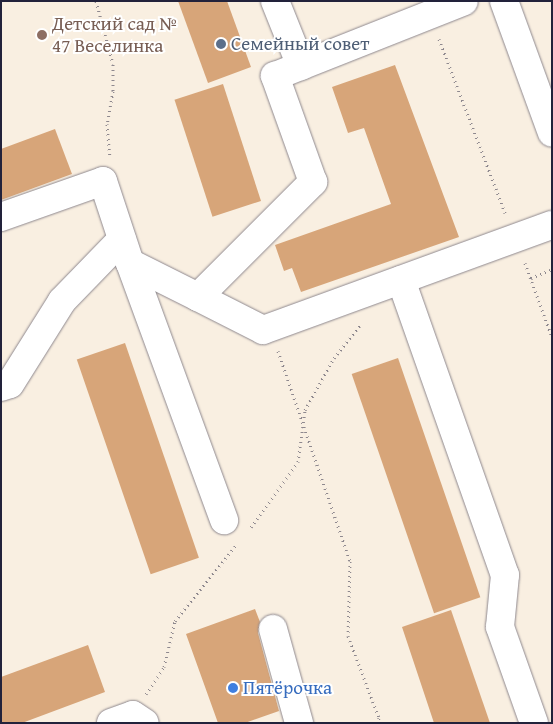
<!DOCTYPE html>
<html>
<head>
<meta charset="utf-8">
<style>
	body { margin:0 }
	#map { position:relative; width:553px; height:724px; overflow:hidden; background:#f9efe1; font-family:"Gentium Book Plus",serif }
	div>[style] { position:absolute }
	.building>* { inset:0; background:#d7a579; transform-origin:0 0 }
	.path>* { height:3px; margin-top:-1.5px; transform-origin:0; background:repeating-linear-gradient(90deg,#8e888e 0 1px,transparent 0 5px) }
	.roads { filter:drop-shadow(0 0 1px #8e888e) drop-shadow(0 0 1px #8e888e) }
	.minor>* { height:28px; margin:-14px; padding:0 14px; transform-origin:14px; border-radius:14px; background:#fff }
	.highway>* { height:28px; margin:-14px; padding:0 14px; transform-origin:14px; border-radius:14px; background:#fff }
	.dots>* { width:14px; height:14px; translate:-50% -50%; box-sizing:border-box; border:2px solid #fff; border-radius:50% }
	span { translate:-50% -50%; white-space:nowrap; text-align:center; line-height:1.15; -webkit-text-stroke:4px #fff; paint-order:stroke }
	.education-label { font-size:19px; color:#785e54 }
	.left { translate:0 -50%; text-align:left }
	.service-label { font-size:19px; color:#4e5e75 }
	.shop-label { font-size:19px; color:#366cbe }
	.frame { position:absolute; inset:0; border:2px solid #22223b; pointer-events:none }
</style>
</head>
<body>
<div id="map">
	<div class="building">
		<i style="clip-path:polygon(178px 1px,227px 1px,251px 67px,208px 83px)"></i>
		<i style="clip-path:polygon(395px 65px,459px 237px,301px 292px,292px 268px,284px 271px,275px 245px,391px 204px,364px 128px,348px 133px,332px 87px)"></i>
		<i style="left:223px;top:84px;width:123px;height:51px;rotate:72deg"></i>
		<i style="clip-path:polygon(55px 129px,72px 174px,1px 200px,1px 149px)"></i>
		<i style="left:125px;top:343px;width:227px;height:51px;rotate:71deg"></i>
		<i style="left:398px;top:358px;width:253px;height:49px;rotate:71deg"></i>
		<i style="clip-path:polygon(255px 609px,260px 622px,258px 633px,279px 711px,245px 723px,218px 723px,186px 634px)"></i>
		<i style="clip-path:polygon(451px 610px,490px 723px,434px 723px,402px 627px)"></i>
		<i style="clip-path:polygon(88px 645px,105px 692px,22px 723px,1px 723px,1px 677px)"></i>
	</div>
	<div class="path">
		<i style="left:96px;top:1px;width:65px;rotate:74.9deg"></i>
		<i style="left:113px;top:64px;width:27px;rotate:90deg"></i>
		<i style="left:113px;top:91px;width:34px;rotate:100deg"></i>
		<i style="left:107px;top:124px;width:32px;rotate:85deg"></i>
		<i style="left:439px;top:39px;width:186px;rotate:69.2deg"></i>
		<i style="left:525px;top:263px;width:79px;rotate:70deg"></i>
		<i style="left:531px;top:278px;width:23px;rotate:-23deg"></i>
		<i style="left:278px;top:351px;width:222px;rotate:71.1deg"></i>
		<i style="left:350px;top:561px;width:75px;rotate:91.5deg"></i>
		<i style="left:348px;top:636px;width:88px;rotate:69.3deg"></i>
		<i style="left:379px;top:718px;width:5px;rotate:112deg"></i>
		<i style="left:251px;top:527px;width:80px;rotate:-54.1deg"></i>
		<i style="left:298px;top:462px;width:52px;rotate:-82.3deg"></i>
		<i style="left:305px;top:410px;width:60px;rotate:-60.9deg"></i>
		<i style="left:334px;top:358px;width:43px;rotate:-51.5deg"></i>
		<i style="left:146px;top:694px;width:32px;rotate:-56deg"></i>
		<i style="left:164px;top:667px;width:47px;rotate:-76.6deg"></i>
		<i style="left:175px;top:621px;width:99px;rotate:-51.2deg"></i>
	</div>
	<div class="roads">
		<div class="minor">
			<i style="left:275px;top:1px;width:70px;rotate:68.2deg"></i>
			<i style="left:1px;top:217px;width:108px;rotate:-19.4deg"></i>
			<i style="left:103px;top:181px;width:86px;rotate:71.8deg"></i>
			<i style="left:130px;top:263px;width:76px;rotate:26.6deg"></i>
			<i style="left:198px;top:297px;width:163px;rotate:-45deg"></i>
			<i style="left:313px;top:182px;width:113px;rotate:-109.7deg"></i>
			<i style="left:275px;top:76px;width:203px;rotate:-21.6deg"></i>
			<i style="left:130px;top:263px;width:274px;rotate:69.9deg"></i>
			<i style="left:401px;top:280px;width:313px;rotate:70.6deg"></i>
			<i style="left:505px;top:575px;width:52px;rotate:95.5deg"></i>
			<i style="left:500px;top:627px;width:102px;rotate:70.5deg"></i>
			<i style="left:198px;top:297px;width:73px;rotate:26.9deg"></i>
			<i style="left:263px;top:330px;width:307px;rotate:-20deg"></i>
			<i style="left:1px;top:387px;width:9px;rotate:-18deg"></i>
			<i style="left:10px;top:384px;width:98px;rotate:-57.9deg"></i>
			<i style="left:62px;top:301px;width:86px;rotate:-45.9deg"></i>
			<i style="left:273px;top:629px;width:98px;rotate:74.5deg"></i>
			<i style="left:111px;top:723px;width:23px;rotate:-20deg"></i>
			<i style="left:133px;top:715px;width:14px;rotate:34deg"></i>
		</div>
		<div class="highway">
			<i style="left:504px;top:1px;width:140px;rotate:70deg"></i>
		</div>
	</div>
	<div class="dots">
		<i style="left:42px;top:35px;background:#8d6e63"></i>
		<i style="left:221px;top:44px;background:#5c6f8a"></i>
		<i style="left:233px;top:688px;background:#3f7fe0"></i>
	</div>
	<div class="education-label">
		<span class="left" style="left:52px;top:35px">Детский сад №<br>47 Веселинка</span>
	</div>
	<div class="service-label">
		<span class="left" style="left:231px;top:44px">Семейный совет</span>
	</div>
	<div class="shop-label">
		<span class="left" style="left:243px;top:688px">Пятёрочка</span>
	</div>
	<div class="frame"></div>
</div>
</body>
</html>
